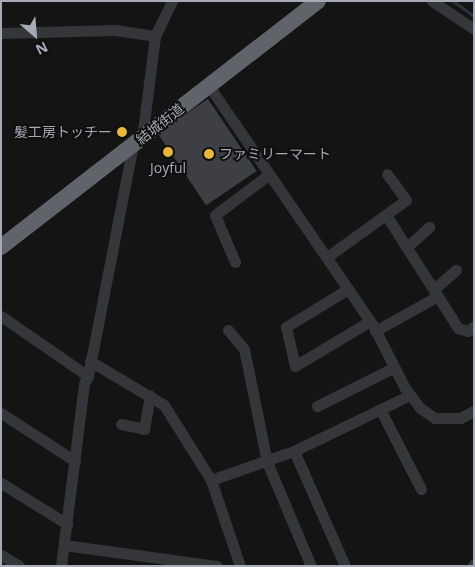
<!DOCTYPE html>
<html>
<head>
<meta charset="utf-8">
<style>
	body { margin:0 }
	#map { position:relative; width:475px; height:567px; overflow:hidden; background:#141415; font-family:"Open Sans","Noto Sans JP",sans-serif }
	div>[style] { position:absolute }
	.stream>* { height:3px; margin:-1.5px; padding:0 1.5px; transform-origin:1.5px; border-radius:1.5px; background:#2b3239 }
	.building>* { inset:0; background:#3e3f42; transform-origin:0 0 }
	.minor>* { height:11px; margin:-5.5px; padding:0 5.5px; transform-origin:5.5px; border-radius:5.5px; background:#35363a }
	.highway>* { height:16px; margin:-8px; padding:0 8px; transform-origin:8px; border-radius:8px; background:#61636b }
	.dots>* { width:14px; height:14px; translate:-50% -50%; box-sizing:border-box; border:2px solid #0f0f10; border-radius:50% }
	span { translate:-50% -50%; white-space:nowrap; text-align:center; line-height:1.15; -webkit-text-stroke:4px #0f0f10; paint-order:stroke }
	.street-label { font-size:14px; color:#a6aab5 }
	.poi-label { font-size:14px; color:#a6aab5 }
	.right { translate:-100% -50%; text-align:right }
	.left { translate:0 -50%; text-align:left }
	.frame { position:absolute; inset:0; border:2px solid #a6aab5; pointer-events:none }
	.north { position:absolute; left:10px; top:10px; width:50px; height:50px; -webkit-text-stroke:4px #0f0f10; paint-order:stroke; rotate:153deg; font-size:14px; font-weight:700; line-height:20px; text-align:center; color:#a6aab5 }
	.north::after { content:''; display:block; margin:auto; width:18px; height:22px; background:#a6aab5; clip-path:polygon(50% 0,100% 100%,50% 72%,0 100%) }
</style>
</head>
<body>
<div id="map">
	<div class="stream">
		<i style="left:453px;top:1px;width:26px;rotate:36deg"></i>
	</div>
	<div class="building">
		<i style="left:208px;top:99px;width:87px;height:61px;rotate:56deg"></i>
	</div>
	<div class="minor">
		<i style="left:432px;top:1px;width:50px;rotate:33.7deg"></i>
		<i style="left:1px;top:33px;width:114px;rotate:-1.5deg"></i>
		<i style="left:115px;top:30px;width:40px;rotate:8.5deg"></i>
		<i style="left:209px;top:86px;width:292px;rotate:55.6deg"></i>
		<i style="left:374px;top:327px;width:68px;rotate:63.1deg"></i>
		<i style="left:405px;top:388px;width:25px;rotate:53deg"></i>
		<i style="left:420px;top:408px;width:18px;rotate:34deg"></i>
		<i style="left:435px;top:418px;width:25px"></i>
		<i style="left:460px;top:418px;width:16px;rotate:-27deg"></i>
		<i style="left:142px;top:138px;width:103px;rotate:-82.7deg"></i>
		<i style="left:155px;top:36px;width:39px;rotate:-64deg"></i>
		<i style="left:386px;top:215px;width:134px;rotate:57.5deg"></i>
		<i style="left:458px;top:328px;width:10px;rotate:17deg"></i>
		<i style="left:468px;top:331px;width:8px;rotate:-40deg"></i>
		<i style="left:407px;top:247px;width:30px;rotate:-42deg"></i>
		<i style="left:327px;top:257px;width:97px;rotate:-35.8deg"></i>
		<i style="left:406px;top:200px;width:32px;rotate:-126deg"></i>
		<i style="left:235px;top:262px;width:51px;rotate:-113.1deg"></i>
		<i style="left:215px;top:215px;width:66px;rotate:-37deg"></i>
		<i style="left:348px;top:289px;width:73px;rotate:148.5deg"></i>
		<i style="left:286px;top:327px;width:40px;rotate:77deg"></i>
		<i style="left:295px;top:366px;width:87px;rotate:-31deg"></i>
		<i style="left:434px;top:289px;width:29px;rotate:-41deg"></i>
		<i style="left:1px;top:316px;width:106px;rotate:34.6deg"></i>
		<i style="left:228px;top:330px;width:25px;rotate:50deg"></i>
		<i style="left:244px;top:349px;width:115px;rotate:78.5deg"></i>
		<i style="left:267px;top:462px;width:113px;rotate:67.1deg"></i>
		<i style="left:375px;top:331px;width:72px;rotate:-29.1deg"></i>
		<i style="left:90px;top:361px;width:86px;rotate:30.7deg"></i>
		<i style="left:164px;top:405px;width:89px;rotate:57.9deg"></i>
		<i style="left:211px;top:480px;width:88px;rotate:-19.3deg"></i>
		<i style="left:294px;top:451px;width:129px;rotate:-25.8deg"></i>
		<i style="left:317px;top:406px;width:85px;rotate:-26.6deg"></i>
		<i style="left:380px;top:409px;width:90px;rotate:62.9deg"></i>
		<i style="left:1px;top:413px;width:88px;rotate:33deg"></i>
		<i style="left:121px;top:424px;width:24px;rotate:12deg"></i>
		<i style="left:144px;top:429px;width:34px;rotate:-80deg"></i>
		<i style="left:294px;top:451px;width:126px;rotate:66.1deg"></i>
		<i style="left:211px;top:480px;width:91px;rotate:71.4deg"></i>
		<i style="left:1px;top:483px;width:78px;rotate:31.8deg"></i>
		<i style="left:64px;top:545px;width:154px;rotate:7.8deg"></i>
		<i style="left:1px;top:555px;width:21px;rotate:31deg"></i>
		<i style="left:61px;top:566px;width:184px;rotate:-82.8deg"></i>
		<i style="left:84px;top:383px;width:8px;rotate:-60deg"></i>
		<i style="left:88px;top:376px;width:235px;rotate:-79deg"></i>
		<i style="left:473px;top:566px;width:2px;rotate:-63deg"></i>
	</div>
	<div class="highway">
		<i style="left:1px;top:247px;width:401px;rotate:-37.8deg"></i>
	</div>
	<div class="dots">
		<i style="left:122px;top:132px;background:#e8b739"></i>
		<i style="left:168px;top:152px;background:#e8b739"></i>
		<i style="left:209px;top:154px;background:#e8b739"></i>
	</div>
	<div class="street-label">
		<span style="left:160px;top:124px;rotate:-38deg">結城街道</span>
	</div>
	<div class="poi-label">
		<span class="right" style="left:112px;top:132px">髪工房トッチー</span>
		<span class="left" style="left:219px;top:154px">ファミリーマート</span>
		<span style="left:168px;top:168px">Joyful</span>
	</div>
	<div class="frame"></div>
	<div class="north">N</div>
</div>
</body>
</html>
